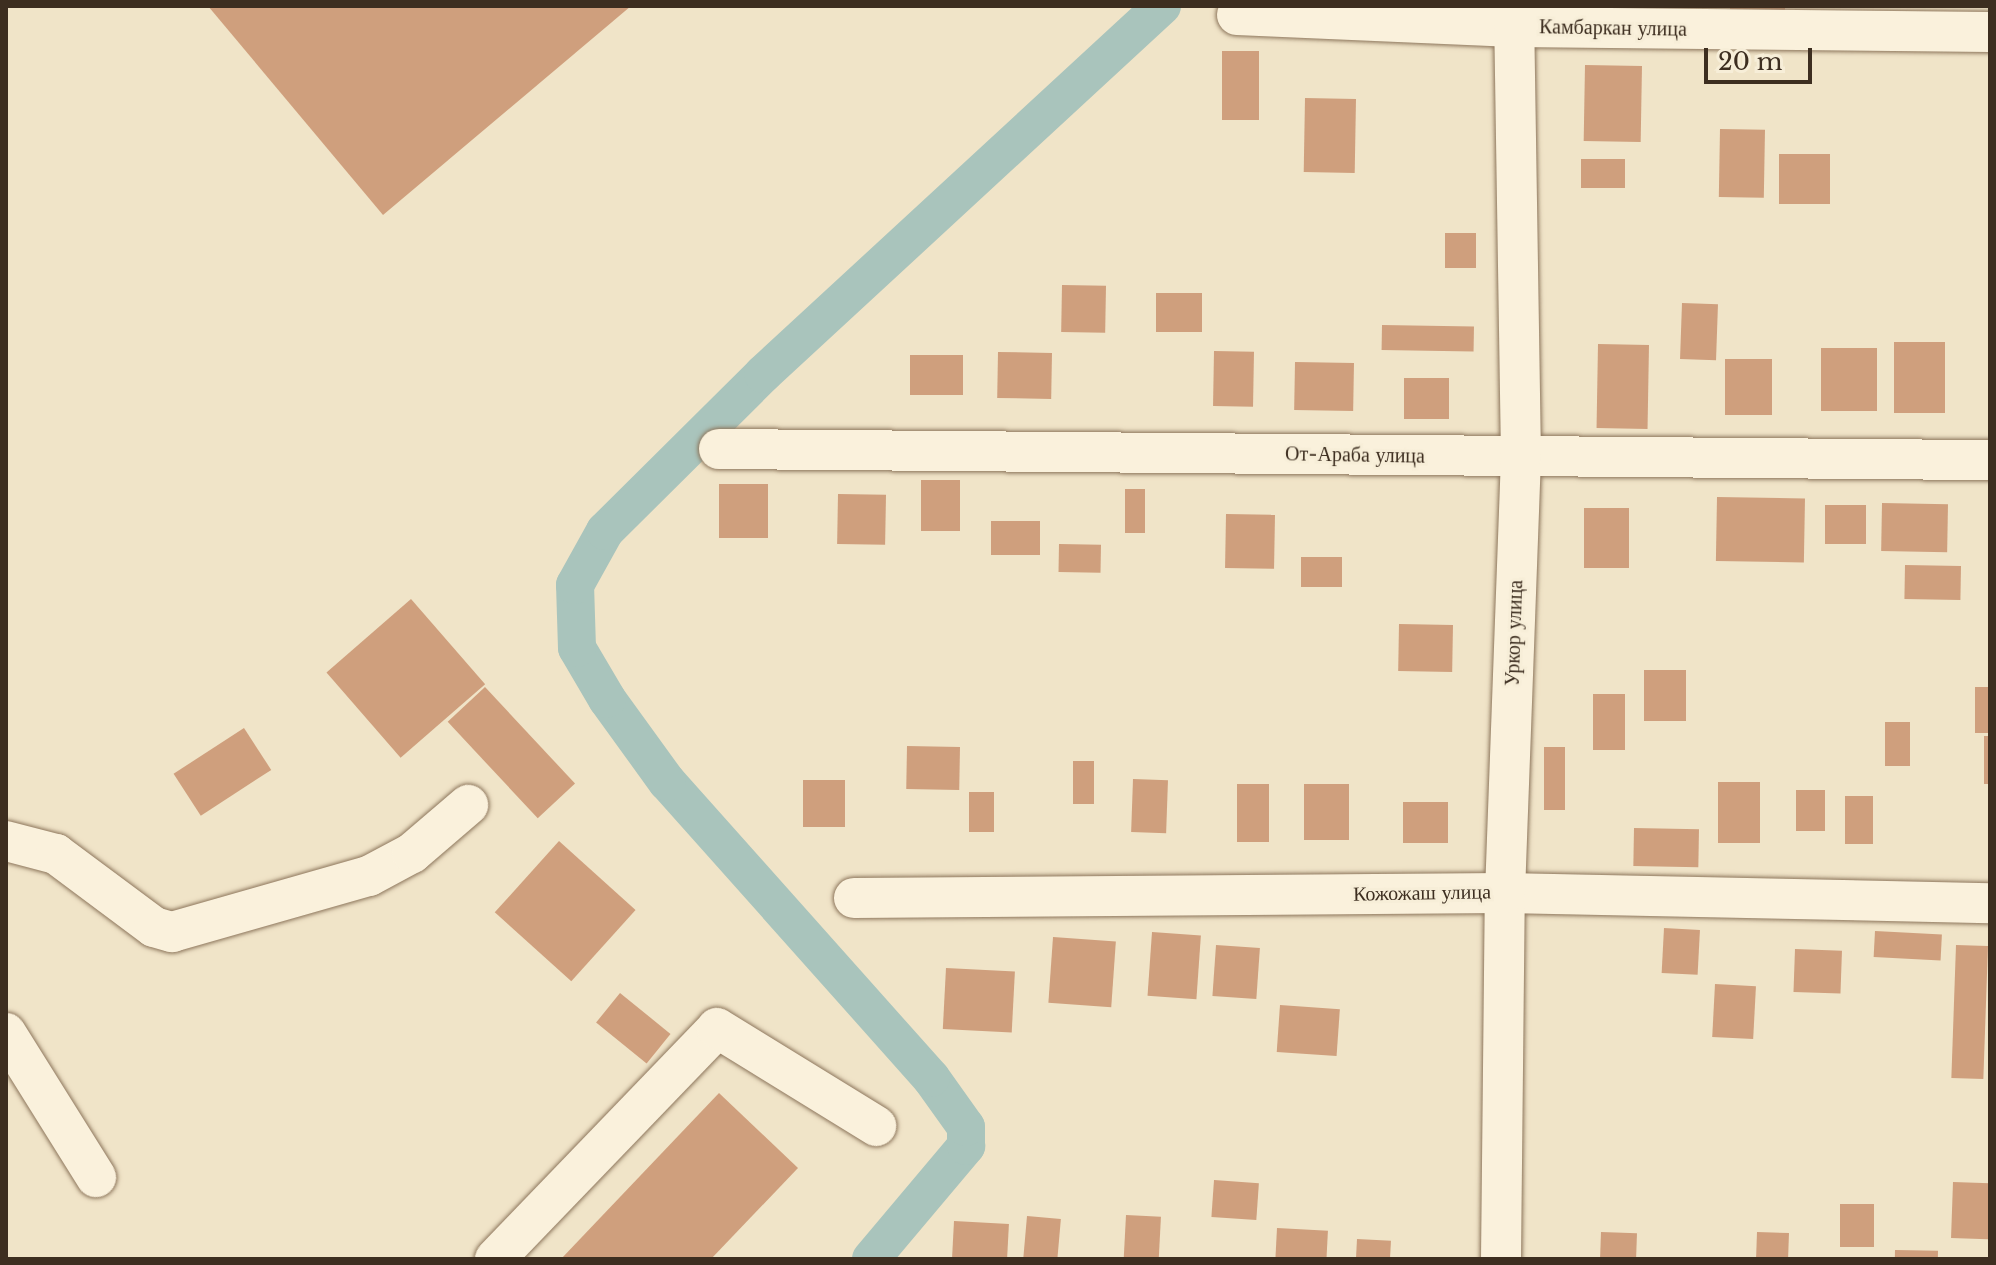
<!DOCTYPE html>
<html>
<head>
<meta charset="utf-8">
<style>
	body { margin:0 }
	#map { position:relative; width:1996px; height:1265px; overflow:hidden; background:#f0e4c8; font-family:"Libre Baskerville",serif }
	div>[style] { position:absolute }
	.canal>* { height:38px; margin:-19px; padding:0 19px; transform-origin:19px; border-radius:19px; background:#a9c4bc }
	.building>* { inset:0; background:#cf9f7d; transform-origin:0 0 }
	.roads { filter:drop-shadow(0 0 2px #8d765c) drop-shadow(0 0 2px #8d765c) }
	.minor>* { height:40px; margin:-20px; padding:0 20px; transform-origin:20px; border-radius:20px; background:#faf1dc }
	span { translate:-50% -50%; white-space:nowrap; text-align:center; line-height:1.15; -webkit-text-stroke:6px #f7eed8; paint-order:stroke }
	.street-label { font-size:20px; color:#3d2e20 }
	.frame { position:absolute; inset:0; border:8px solid #3d2e20; pointer-events:none }
	.scale { position:absolute; left:1704px; top:48px; width:108px; height:36px; box-sizing:border-box; border:4px solid #3d2e20; border-top:0; padding-left:10px; font-size:24px; line-height:28px; white-space:nowrap; color:#3d2e20; -webkit-text-stroke:6px #f7eed8; paint-order:stroke }
</style>
</head>
<body>
<div id="map">
	<div class="canal">
		<i style="left:871px;top:1259px;width:148px;rotate:-49.9deg"></i>
		<i style="left:966px;top:1146px;width:19px;rotate:-90deg"></i>
		<i style="left:966px;top:1127px;width:60px;rotate:-125.5deg"></i>
		<i style="left:931px;top:1078px;width:397px;rotate:-131.7deg"></i>
		<i style="left:667px;top:782px;width:102px;rotate:-125.9deg"></i>
		<i style="left:607px;top:699px;width:59px;rotate:-120.5deg"></i>
		<i style="left:577px;top:648px;width:63px;rotate:-91.8deg"></i>
		<i style="left:575px;top:585px;width:62px;rotate:-60.9deg"></i>
		<i style="left:605px;top:531px;width:223px;rotate:-44.8deg"></i>
		<i style="left:763px;top:374px;width:543px;rotate:-42.69deg"></i>
	</div>
	<div class="building">
		<i style="clip-path:polygon(208px 6px,631px 6px,383px 215px)"></i>
		<i style="left:1730px;top:6px;width:55px;height:4px"></i>
		<i style="left:1222px;top:51px;width:37px;height:69px"></i>
		<i style="left:1585px;top:65px;width:57px;height:76px;rotate:1deg"></i>
		<i style="left:1305px;top:98px;width:51px;height:74px;rotate:1deg"></i>
		<i style="left:1720px;top:129px;width:45px;height:68px;rotate:1deg"></i>
		<i style="left:1779px;top:154px;width:51px;height:50px"></i>
		<i style="left:1581px;top:159px;width:44px;height:29px"></i>
		<i style="left:1445px;top:233px;width:31px;height:35px"></i>
		<i style="left:1062px;top:285px;width:44px;height:47px;rotate:1deg"></i>
		<i style="left:1156px;top:293px;width:46px;height:39px"></i>
		<i style="left:1682px;top:303px;width:36px;height:56px;rotate:2deg"></i>
		<i style="left:1382px;top:325px;width:92px;height:25px;rotate:1deg"></i>
		<i style="left:1894px;top:342px;width:51px;height:71px"></i>
		<i style="left:1598px;top:344px;width:51px;height:84px;rotate:1deg"></i>
		<i style="left:1821px;top:348px;width:56px;height:63px"></i>
		<i style="left:1214px;top:351px;width:40px;height:55px;rotate:1deg"></i>
		<i style="left:998px;top:352px;width:54px;height:46px;rotate:1deg"></i>
		<i style="left:910px;top:355px;width:53px;height:40px"></i>
		<i style="left:1725px;top:359px;width:47px;height:56px"></i>
		<i style="left:1295px;top:362px;width:59px;height:48px;rotate:1deg"></i>
		<i style="left:1404px;top:378px;width:45px;height:41px"></i>
		<i style="left:921px;top:480px;width:39px;height:51px"></i>
		<i style="left:719px;top:484px;width:49px;height:54px"></i>
		<i style="left:1125px;top:489px;width:20px;height:44px"></i>
		<i style="left:838px;top:494px;width:48px;height:50px;rotate:1deg"></i>
		<i style="left:1717px;top:497px;width:88px;height:64px;rotate:1deg"></i>
		<i style="left:1882px;top:503px;width:66px;height:48px;rotate:1deg"></i>
		<i style="left:1825px;top:505px;width:41px;height:39px"></i>
		<i style="left:1584px;top:508px;width:45px;height:60px"></i>
		<i style="left:1226px;top:514px;width:49px;height:54px;rotate:1deg"></i>
		<i style="left:991px;top:521px;width:49px;height:34px"></i>
		<i style="left:1059px;top:544px;width:42px;height:28px;rotate:1deg"></i>
		<i style="left:1301px;top:557px;width:41px;height:30px"></i>
		<i style="left:1905px;top:565px;width:56px;height:34px;rotate:1deg"></i>
		<i style="left:411px;top:599px;width:113px;height:112px;rotate:49deg"></i>
		<i style="left:1399px;top:624px;width:54px;height:47px;rotate:1deg"></i>
		<i style="left:1644px;top:670px;width:42px;height:51px"></i>
		<i style="left:485px;top:687px;width:132px;height:51px;rotate:47deg"></i>
		<i style="left:1975px;top:687px;width:15px;height:46px"></i>
		<i style="left:1593px;top:694px;width:32px;height:56px"></i>
		<i style="left:1885px;top:722px;width:25px;height:44px"></i>
		<i style="left:244px;top:728px;width:50px;height:84px;rotate:57deg"></i>
		<i style="left:1984px;top:736px;width:6px;height:48px"></i>
		<i style="left:907px;top:746px;width:53px;height:43px;rotate:1deg"></i>
		<i style="left:1544px;top:747px;width:21px;height:63px"></i>
		<i style="left:1073px;top:761px;width:21px;height:43px"></i>
		<i style="left:1133px;top:779px;width:35px;height:53px;rotate:2deg"></i>
		<i style="left:803px;top:780px;width:42px;height:47px"></i>
		<i style="left:1718px;top:782px;width:42px;height:61px"></i>
		<i style="left:1237px;top:784px;width:32px;height:58px"></i>
		<i style="left:1304px;top:784px;width:45px;height:56px"></i>
		<i style="left:1796px;top:790px;width:29px;height:41px"></i>
		<i style="left:969px;top:792px;width:25px;height:40px"></i>
		<i style="left:1845px;top:796px;width:28px;height:48px"></i>
		<i style="left:1403px;top:802px;width:45px;height:41px"></i>
		<i style="left:1634px;top:828px;width:65px;height:38px;rotate:1deg"></i>
		<i style="left:559px;top:841px;width:103px;height:96px;rotate:42deg"></i>
		<i style="left:1664px;top:928px;width:36px;height:45px;rotate:3deg"></i>
		<i style="left:1875px;top:931px;width:67px;height:26px;rotate:3deg"></i>
		<i style="left:1152px;top:932px;width:49px;height:64px;rotate:4deg"></i>
		<i style="left:1053px;top:937px;width:63px;height:66px;rotate:4deg"></i>
		<i style="left:1216px;top:945px;width:44px;height:51px;rotate:4deg"></i>
		<i style="left:1956px;top:945px;width:32px;height:133px;rotate:2deg"></i>
		<i style="left:1795px;top:949px;width:47px;height:43px;rotate:2deg"></i>
		<i style="left:946px;top:968px;width:69px;height:61px;rotate:3deg"></i>
		<i style="left:1715px;top:984px;width:41px;height:53px;rotate:3deg"></i>
		<i style="left:620px;top:993px;width:65px;height:38px;rotate:39deg"></i>
		<i style="left:1280px;top:1005px;width:60px;height:47px;rotate:4deg"></i>
		<i style="clip-path:polygon(719px 1093px,798px 1168px,711px 1259px,561px 1259px)"></i>
		<i style="left:1214px;top:1180px;width:45px;height:37px;rotate:4deg"></i>
		<i style="left:1953px;top:1182px;width:37px;height:56px;rotate:2deg"></i>
		<i style="left:1840px;top:1204px;width:34px;height:43px"></i>
		<i style="left:1126px;top:1215px;width:35px;height:44px;rotate:3deg"></i>
		<i style="left:1027px;top:1216px;width:34px;height:43px;rotate:5deg"></i>
		<i style="left:954px;top:1221px;width:55px;height:38px;rotate:3deg"></i>
		<i style="left:1277px;top:1228px;width:51px;height:31px;rotate:3deg"></i>
		<i style="left:1601px;top:1232px;width:36px;height:27px;rotate:2deg"></i>
		<i style="left:1757px;top:1232px;width:32px;height:27px;rotate:2deg"></i>
		<i style="left:1357px;top:1239px;width:34px;height:20px;rotate:3deg"></i>
		<i style="left:1895px;top:1250px;width:43px;height:9px;rotate:1deg"></i>
	</div>
	<div class="roads">
		<div class="minor">
			<i style="left:1237px;top:15px;width:277px;rotate:2.5deg"></i>
			<i style="left:1514px;top:27px;width:476px;rotate:0.6deg"></i>
			<i style="left:719px;top:449px;width:1271px;rotate:0.5deg"></i>
			<i style="left:6px;top:841px;width:52px;rotate:14.6deg"></i>
			<i style="left:56px;top:854px;width:122px;rotate:36.7deg"></i>
			<i style="left:154px;top:927px;width:19px;rotate:16deg"></i>
			<i style="left:172px;top:932px;width:205px;rotate:-15.9deg"></i>
			<i style="left:369px;top:876px;width:49px;rotate:-28.1deg"></i>
			<i style="left:412px;top:853px;width:74px;rotate:-40.6deg"></i>
			<i style="left:854px;top:898px;width:651px;rotate:-0.44deg"></i>
			<i style="left:1505px;top:893px;width:485px;rotate:1.2deg"></i>
			<i style="left:6px;top:1033px;width:170px;rotate:58deg"></i>
			<i style="left:495px;top:1259px;width:320px;rotate:-46.1deg"></i>
			<i style="left:717px;top:1028px;width:187px;rotate:31.6deg"></i>
			<i style="left:1501px;top:1259px;width:366px;rotate:-89.4deg"></i>
			<i style="left:1505px;top:893px;width:436px;rotate:-87.9deg"></i>
			<i style="left:1521px;top:457px;width:451px;rotate:-90.9deg"></i>
		</div>
	</div>
	<div class="street-label">
		<span style="left:1613px;top:28px;rotate:1deg">Камбаркан улица</span>
		<span style="left:1355px;top:455px;rotate:1deg">От-Араба улица</span>
		<span style="left:1514px;top:633px;rotate:-88deg">Уркор улица</span>
		<span style="left:1422px;top:893px;rotate:-1deg">Кожожаш улица</span>
	</div>
	<div class="frame"></div>
	<div class="scale">20 m</div>
</div>
</body>
</html>
